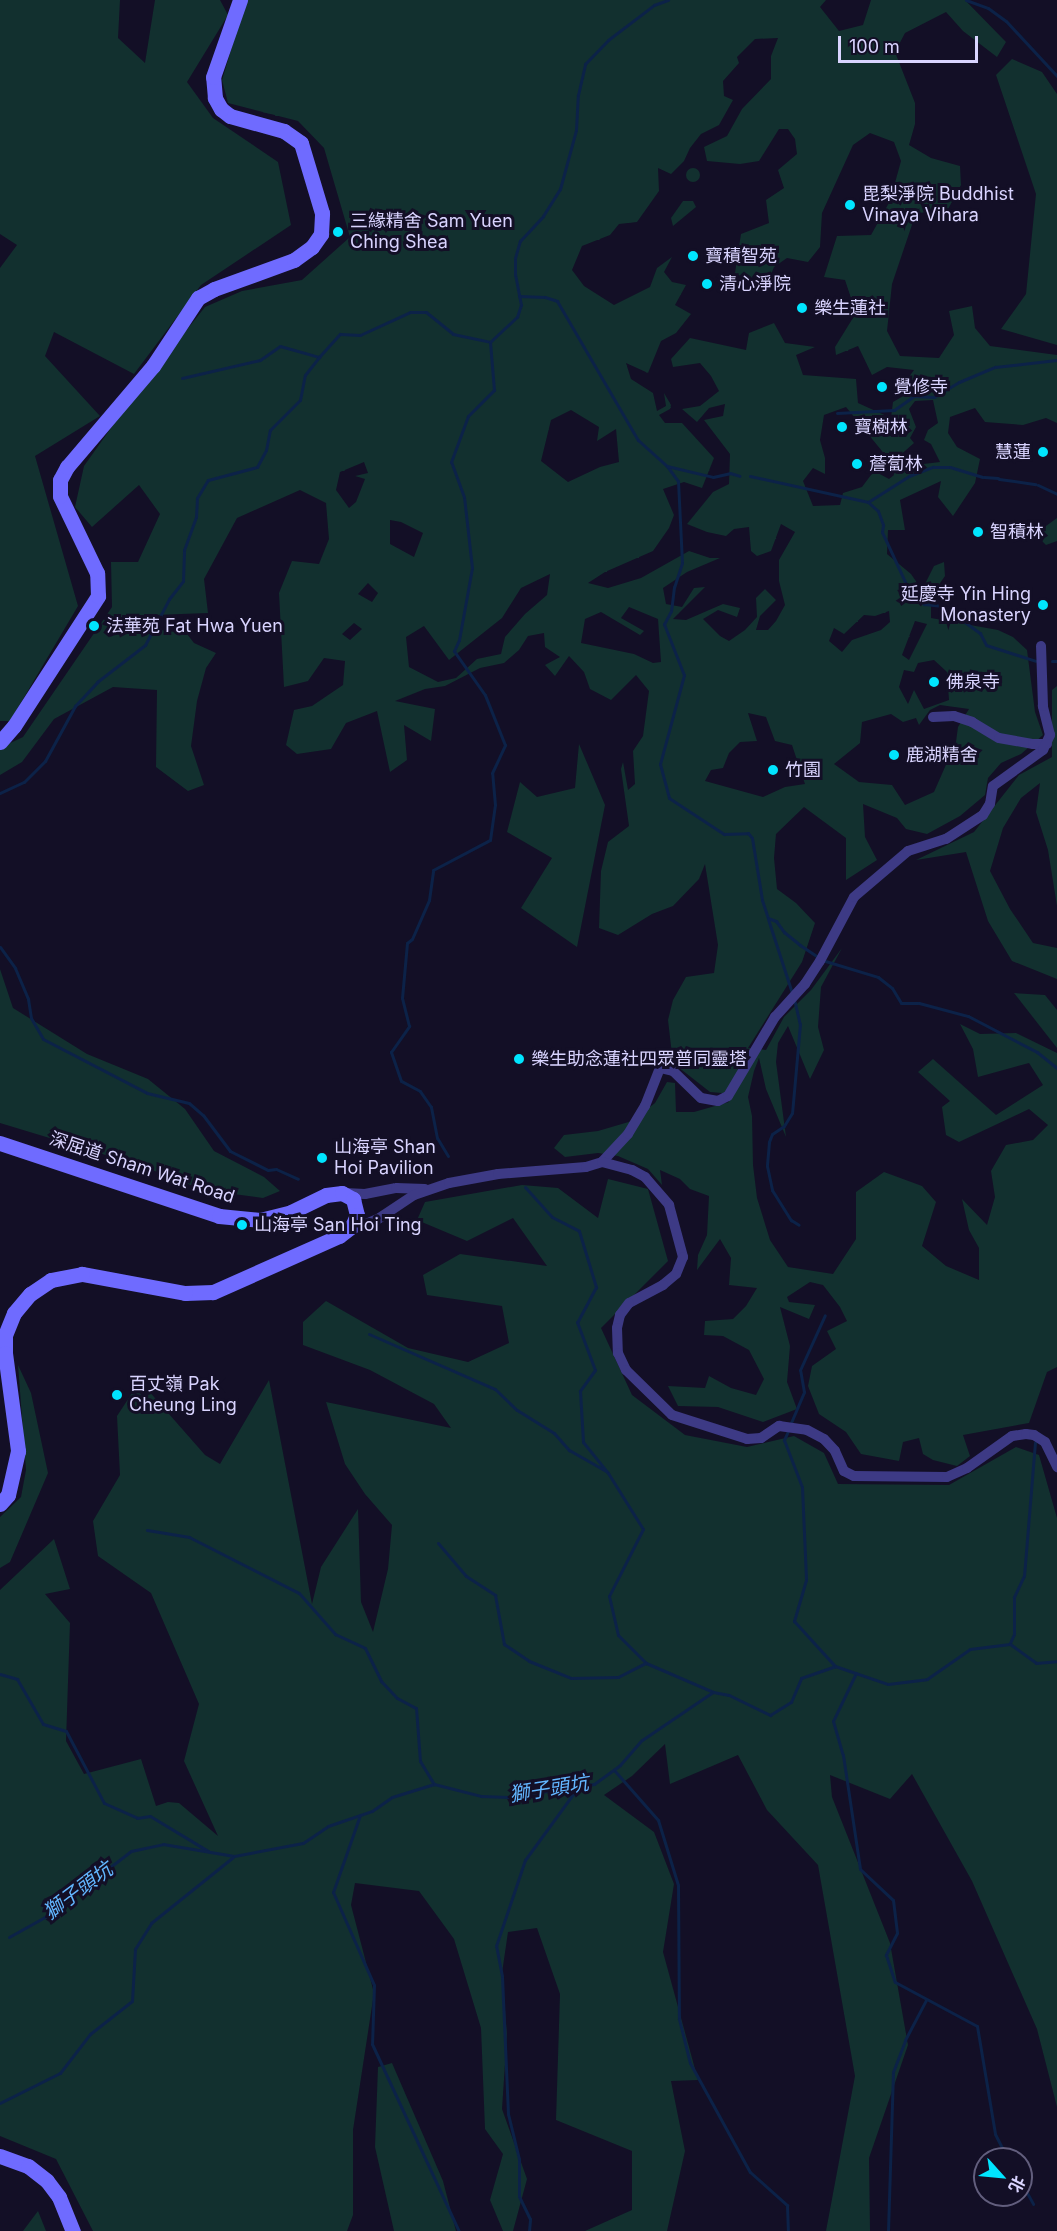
<!DOCTYPE html>
<html>
<head>
<meta charset="utf-8">
<style>
	body { margin:0 }
	#map { position:relative; width:1057px; height:2231px; overflow:hidden; background:#130f26; font-family:Inter,"Noto Sans SC",sans-serif }
	div>[style] { position:absolute }
	.green>* { inset:0; background:#12302f }
	.round { border-radius:50% }
	.stream>* { height:3px; margin:-1.5px; padding:0 1.5px; transform-origin:1.5px; border-radius:1.5px; background:#0c2248 }
	.minor>* { height:10px; margin:-5px; padding:0 5px; transform-origin:5px; border-radius:5px; background:#3d3a85 }
	.secondary>* { height:15px; margin:-7.5px; padding:0 7.5px; transform-origin:7.5px; border-radius:7.5px; background:#6f6bff }
	.dots>* { width:16px; height:16px; translate:-50% -50%; box-sizing:border-box; border:3px solid #130f26; border-radius:50% }
	span { translate:-50% -50%; white-space:nowrap; text-align:center; line-height:1.15; -webkit-text-stroke:6px #130f26; paint-order:stroke }
	.poi-label { font-size:18px; color:#d9d4ff }
	.left { translate:0 -50%; text-align:left }
	.right { translate:-100% -50%; text-align:right }
	.street-label { font-size:18px; color:#d9d4ff }
	.water-label { font-size:20px; color:#62b6ff; font-style:italic }
	.north { position:absolute; left:973px; top:2147px; width:60px; height:60px; box-sizing:border-box; background:#130f26; border:2px solid #625e7d; border-radius:50%; rotate:117deg; font-size:16px; font-weight:700; line-height:24px; text-align:center; color:#d9d4ff }
	.north::after { content:''; display:block; margin:auto; width:21px; height:27px; background:#00e5ff; clip-path:polygon(50% 0,100% 100%,50% 72%,0 100%) }
	.scale { position:absolute; left:838px; top:36px; width:140px; height:27px; box-sizing:border-box; border:3px solid #d9d4ff; border-top:0; padding-left:8px; font-size:18px; line-height:21px; white-space:nowrap; color:#d9d4ff; -webkit-text-stroke:4px #130f26; paint-order:stroke }
</style>
</head>
<body>
<div id="map">
	<div class="green">
		<i style="clip-path:polygon(0 0,120px 0,118px 38px,145px 63px,155px 0,220px 0,228px 15px,187px 82px,213px 118px,278px 162px,291px 225px,201px 285px,134px 374px,54px 332px,45px 356px,100px 416px,35px 456px,78px 606px,10px 721px,0 721px,0 268px,17px 245px,0 234px)"></i>
		<i style="clip-path:polygon(evenodd,246px 0,826px 0,820px 7px,839px 31px,863px 25px,871px 0,965px 0,1006px 42px,997px 57px,963px 31px,946px 12px,905px 33px,895px 52px,915px 103px,915px 124px,909px 145px,931px 158px,960px 166px,961px 185px,947px 211px,916px 213px,892px 284px,887px 331px,900px 356px,939px 358px,954px 335px,949px 311px,972px 306px,975px 328px,990px 346px,1057px 355px,1057px 423px,1046px 418px,1023px 425px,985px 422px,975px 408px,950px 417px,948px 433px,957px 447px,980px 459px,975px 483px,953px 516px,938px 497px,941px 481px,900px 500px,905px 530px,888px 530px,887px 554px,911px 574px,922px 590px,934px 566px,944px 562px,945px 576px,931px 596px,931px 618px,998px 630px,1013px 637px,1027px 650px,1035px 712px,1043px 735px,1021px 754px,1001px 763px,988px 778px,985px 795px,960px 816px,927px 834px,906px 829px,897px 818px,863px 804px,865px 837px,877px 860px,846px 880px,846px 838px,804px 807px,776px 834px,774px 858px,777px 889px,796px 903px,815px 923px,802px 962px,748px 1048px,766px 1050px,784px 1017px,811px 990px,842px 948px,821px 987px,818px 1027px,824px 1050px,810px 1079px,788px 1026px,778px 1043px,776px 1062px,786px 1137px,766px 1089px,759px 1058px,754px 1071px,748px 1097px,752px 1116px,753px 1165px,757px 1198px,770px 1240px,788px 1267px,833px 1274px,856px 1239px,856px 1192px,884px 1172px,922px 1186px,936px 1202px,922px 1246px,946px 1266px,979px 1280px,979px 1248px,969px 1230px,962px 1199px,987px 1225px,995px 1197px,991px 1171px,1006px 1145px,1033px 1140px,1048px 1125px,1029px 1109px,959px 1142px,946px 1135px,942px 1107px,950px 1101px,918px 1072px,933px 1059px,996px 1115px,1043px 1085px,1029px 1063px,978px 1077px,973px 1049px,960px 1024px,980px 1034px,1016px 1033px,1057px 1053px,1057px 1367px,1047px 1372px,1029px 1423px,963px 1435px,970px 1456px,957px 1466px,933px 1460px,923px 1454px,919px 1438px,903px 1442px,899px 1461px,861px 1454px,846px 1432px,819px 1414px,808px 1386px,812px 1366px,836px 1349px,827px 1331px,847px 1321px,840px 1307px,823px 1285px,810px 1282px,787px 1297px,789px 1302px,815px 1305px,809px 1319px,780px 1307px,790px 1346px,787px 1382px,797px 1409px,763px 1422px,718px 1407px,678px 1406px,668px 1386px,705px 1388px,709px 1376px,731px 1388px,756px 1395px,764px 1379px,749px 1350px,723px 1336px,704px 1335px,705px 1321px,733px 1319px,746px 1306px,757px 1288px,729px 1285px,731px 1258px,720px 1239px,697px 1270px,698px 1255px,707px 1235px,709px 1196px,690px 1189px,680px 1179px,660px 1170px,662px 1185px,648px 1169px,618px 1156px,598px 1153px,565px 1157px,554px 1148px,564px 1135px,598px 1131px,632px 1121px,655px 1103px,667px 1082px,675px 1083px,676px 1112px,694px 1112px,729px 1102px,722px 1093px,710px 1092px,673px 1063px,668px 1020px,673px 1000px,686px 977px,714px 973px,718px 945px,705px 864px,699px 879px,673px 906px,652px 914px,618px 935px,599px 928px,601px 871px,608px 842px,629px 826px,621px 769px,623px 762px,628px 790px,635px 784px,633px 751px,643px 736px,649px 691px,636px 675px,611px 700px,590px 689px,584px 672px,569px 656px,555px 676px,545px 665px,560px 657px,545px 647px,544px 633px,528px 636px,519px 650px,504px 663px,480px 668px,445px 686px,425px 689px,395px 701px,435px 709px,431px 741px,404px 725px,407px 760px,390px 772px,377px 711px,346px 723px,331px 749px,297px 754px,286px 745px,294px 710px,312px 706px,343px 685px,345px 661px,324px 658px,308px 681px,284px 687px,279px 593px,292px 561px,319px 564px,329px 539px,326px 503px,300px 490px,237px 518px,204px 579px,208px 613px,127px 616px,131px 625px,187px 634px,194px 643px,216px 653px,206px 668px,197px 701px,191px 746px,204px 785px,188px 791px,156px 767px,157px 690px,113px 687px,54px 719px,22px 762px,0 775px,0 748px,23px 737px,112px 607px,111px 562px,138px 562px,160px 514px,139px 485px,92px 527px,75px 507px,84px 466px,133px 397px,205px 307px,242px 291px,302px 280px,350px 237px,324px 148px,298px 121px,228px 103px,222px 80px,246px 0,778px 38px,771px 56px,771px 79px,742px 109px,727px 136px,704px 147px,707px 161px,740px 164px,759px 161px,779px 129px,788px 129px,795px 139px,797px 154px,778px 170px,784px 188px,766px 200px,769px 223px,741px 234px,735px 273px,759px 286px,768px 282px,774px 267px,787px 258px,808px 262px,820px 247px,822px 213px,853px 145px,870px 133px,894px 142px,901px 161px,890px 201px,871px 235px,837px 236px,824px 277px,845px 280px,856px 313px,835px 347px,836px 355px,858px 346px,872px 375px,887px 367px,914px 370px,903px 385px,905px 395px,893px 402px,891px 418px,858px 403px,856px 379px,803px 375px,796px 355px,815px 347px,785px 343px,774px 323px,749px 333px,746px 350px,690px 338px,671px 359px,673px 367px,700px 363px,711px 376px,719px 391px,700px 406px,682px 409px,697px 422px,709px 408px,725px 404px,723px 416px,704px 420px,730px 454px,729px 484px,713px 492px,687px 524px,707px 532px,726px 536px,734px 529px,749px 527px,751px 551px,757px 556px,771px 551px,781px 524px,795px 532px,779px 560px,779px 581px,785px 605px,776px 621px,768px 630px,756px 630px,760px 616px,776px 600px,765px 589px,756px 598px,757px 617px,745px 630px,729px 641px,720px 636px,703px 619px,718px 610px,737px 617px,740px 608px,723px 604px,686px 620px,673px 619px,705px 587px,694px 588px,682px 607px,666px 604px,663px 588px,687px 572px,720px 558px,710px 558px,689px 551px,641px 578px,608px 588px,588px 583px,605px 572px,653px 551px,669px 528px,674px 515px,663px 489px,684px 482px,702px 488px,714px 458px,682px 423px,665px 423px,659px 415px,670px 409px,671px 405px,664px 393px,666px 406px,657px 411px,653px 393px,631px 379px,626px 363px,648px 373px,661px 341px,676px 333px,691px 314px,675px 305px,686px 285px,672px 282px,664px 272px,672px 257px,657px 268px,650px 287px,614px 305px,584px 286px,572px 270px,582px 246px,610px 235px,619px 224px,637px 222px,659px 191px,658px 168px,671px 174px,684px 161px,690px 148px,701px 134px,719px 125px,733px 100px,724px 96px,723px 81px,739px 63px,737px 57px,755px 39px,778px 38px,246px 0,933px 400px,938px 423px,928px 430px,924px 440px,931px 444px,940px 462px,907px 466px,897px 458px,914px 443px,910px 438px,916px 427px,909px 409px,915px 401px,933px 400px,246px 0,846px 407px,886px 456px,894px 475px,889px 479px,874px 471px,862px 487px,843px 493px,840px 505px,813px 506px,803px 481px,813px 468px,825px 474px,825px 458px,820px 440px,824px 415px,846px 407px,246px 0,571px 410px,599px 427px,597px 441px,616px 429px,619px 462px,600px 467px,568px 482px,541px 461px,551px 420px,571px 410px,246px 0,364px 462px,368px 473px,355px 476px,365px 479px,356px 502px,349px 508px,336px 490px,340px 472px,364px 462px,246px 0,390px 520px,401px 522px,423px 533px,414px 557px,390px 544px,390px 520px,246px 0,550px 574px,547px 595px,525px 614px,505px 637px,501px 654px,477px 659px,456px 678px,438px 682px,409px 667px,406px 637px,424px 626px,449px 660px,502px 618px,521px 588px,550px 574px,246px 0,368px 583px,378px 593px,372px 602px,358px 594px,368px 583px,246px 0,629px 607px,658px 619px,661px 662px,653px 663px,634px 654px,581px 643px,585px 619px,601px 612px,640px 635px,644px 631px,621px 618px,629px 607px,246px 0,889px 611px,890px 622px,881px 630px,852px 640px,842px 652px,829px 641px,834px 628px,844px 634px,864px 615px,875px 616px,889px 611px,246px 0,915px 621px,927px 624px,909px 660px,902px 655px,915px 621px,246px 0,354px 623px,362px 629px,350px 640px,342px 634px,354px 623px,246px 0,934px 660px,947px 672px,949px 700px,924px 709px,914px 690px,908px 704px,899px 687px,904px 670px,914px 672px,918px 663px,934px 660px,246px 0,940px 705px,969px 709px,958px 727px,956px 742px,934px 792px,905px 805px,892px 785px,859px 782px,834px 764px,860px 743px,862px 722px,891px 714px,903px 722px,916px 718px,919px 725px,930px 710px,940px 705px,246px 0,748px 713px,766px 717px,775px 741px,792px 745px,805px 784px,785px 787px,763px 797px,705px 781px,711px 770px,723px 768px,729px 753px,740px 742px,757px 741px,748px 713px)"></i>
		<i style="clip-path:polygon(1012px 59px,1042px 72px,1057px 94px,1057px 345px,1001px 329px,1026px 294px,1036px 194px,996px 75px)"></i>
		<i class="round" style="left:686px;top:168px;width:14px;height:14px"></i>
		<i style="clip-path:polygon(683px 201px,693px 201px,696px 207px,673px 226px,671px 218px)"></i>
		<i style="clip-path:polygon(1057px 518px,1057px 541px,1046px 545px,1035px 534px)"></i>
		<i style="clip-path:polygon(1057px 686px,1057px 906px,1048px 850px,1036px 812px,1040px 783px,1021px 798px,1003px 828px,990px 871px,1010px 909px,1033px 943px,1057px 948px,1057px 979px,1012px 961px,988px 921px,966px 852px,916px 860px,974px 832px,1019px 775px,1052px 757px,1052px 690px)"></i>
		<i style="clip-path:polygon(579px 744px,605px 805px,577px 947px,521px 908px,552px 858px,507px 832px,520px 782px,537px 797px,575px 788px)"></i>
		<i style="clip-path:polygon(0 969px,13px 1008px,87px 1054px,148px 1079px,185px 1109px,214px 1151px,264px 1177px,280px 1191px,263px 1198px,203px 1190px,142px 1166px,0 1123px)"></i>
		<i style="clip-path:polygon(1014px 993px,1045px 995px,1057px 1010px,1057px 1048px)"></i>
		<i style="clip-path:polygon(608px 1179px,648px 1189px,668px 1261px,601px 1328px,632px 1395px,685px 1435px,747px 1447px,794px 1436px,824px 1453px,838px 1484px,949px 1485px,1016px 1447px,1039px 1455px,1057px 1518px,1057px 2107px,1037px 2029px,972px 1881px,912px 1774px,890px 1799px,830px 1775px,832px 1797px,890px 1943px,908px 2045px,869px 2158px,870px 2231px,826px 2231px,855px 2076px,818px 1865px,767px 1810px,738px 1755px,670px 1784px,665px 1744px,632px 1776px,604px 1795px,654px 1832px,674px 1884px,663px 1952px,698px 2080px,671px 2081px,685px 2151px,667px 2231px,585px 2231px,632px 2210px,632px 2151px,556px 2120px,560px 1994px,537px 1928px,508px 1932px,502px 1973px,507px 2034px,502px 2109px,527px 2179px,513px 2231px,503px 2231px,490px 2200px,503px 2154px,485px 2129px,481px 2028px,454px 1939px,419px 1891px,355px 1883px,351px 1905px,374px 1993px,353px 2130px,353px 2215px,347px 2231px,93px 2231px,56px 2159px,0 2136px,0 1590px,54px 1539px,70px 1589px,45px 1594px,70px 1623px,66px 1741px,84px 1774px,141px 1759px,156px 1806px,168px 1802px,179px 1803px,218px 1836px,184px 1761px,199px 1704px,151px 1593px,98px 1556px,93px 1521px,120px 1475px,117px 1416px,140px 1381px,205px 1455px,220px 1464px,269px 1380px,312px 1604px,321px 1567px,358px 1509px,361px 1602px,373px 1632px,388px 1569px,392px 1525px,365px 1494px,345px 1464px,326px 1402px,451px 1428px,434px 1404px,370px 1370px,303px 1345px,303px 1322px,326px 1301px,408px 1348px,468px 1362px,509px 1343px,502px 1306px,427px 1295px,423px 1275px,460px 1254px,547px 1266px,513px 1218px,467px 1241px,417px 1220px,425px 1202px,522px 1185px,558px 1188px,598px 1218px)"></i>
		<i style="clip-path:polygon(18px 1365px,31px 1393px,48px 1473px,10px 1562px,0 1568px,0 1517px,21px 1497px,26px 1470px)"></i>
		<i style="clip-path:polygon(392px 2063px,443px 2181px,456px 2231px,394px 2231px,375px 2147px,378px 2067px)"></i>
		<i style="clip-path:polygon(38px 2211px,46px 2231px,23px 2231px)"></i>
	</div>
	<div class="stream">
		<i style="left:966px;top:0;width:23px;rotate:20deg"></i>
		<i style="left:988px;top:8px;width:22px;rotate:36deg"></i>
		<i style="left:1006px;top:21px;width:75px;rotate:47.2deg"></i>
		<i style="left:519px;top:296px;width:26px;rotate:2deg"></i>
		<i style="left:545px;top:297px;width:13px;rotate:18deg"></i>
		<i style="left:557px;top:301px;width:161px;rotate:59.8deg"></i>
		<i style="left:638px;top:440px;width:39px;rotate:42deg"></i>
		<i style="left:667px;top:466px;width:19px;rotate:54deg"></i>
		<i style="left:678px;top:481px;width:82px;rotate:87.2deg"></i>
		<i style="left:682px;top:563px;width:25px;rotate:108deg"></i>
		<i style="left:674px;top:587px;width:24px;rotate:97deg"></i>
		<i style="left:671px;top:611px;width:15px;rotate:118deg"></i>
		<i style="left:664px;top:624px;width:55px;rotate:68.6deg"></i>
		<i style="left:684px;top:675px;width:92px;rotate:105.1deg"></i>
		<i style="left:660px;top:764px;width:35px;rotate:75deg"></i>
		<i style="left:669px;top:798px;width:66px;rotate:33.2deg"></i>
		<i style="left:724px;top:834px;width:24px;rotate:-2deg"></i>
		<i style="left:748px;top:833px;width:6px;rotate:51deg"></i>
		<i style="left:752px;top:838px;width:63px;rotate:80.8deg"></i>
		<i style="left:762px;top:900px;width:19px;rotate:72deg"></i>
		<i style="left:768px;top:918px;width:9px;rotate:21deg"></i>
		<i style="left:776px;top:921px;width:14px;rotate:54deg"></i>
		<i style="left:784px;top:932px;width:21px;rotate:39deg"></i>
		<i style="left:800px;top:945px;width:27px;rotate:34deg"></i>
		<i style="left:822px;top:960px;width:59px;rotate:16.9deg"></i>
		<i style="left:878px;top:977px;width:18px;rotate:38deg"></i>
		<i style="left:892px;top:988px;width:17px;rotate:59deg"></i>
		<i style="left:901px;top:1003px;width:18px"></i>
		<i style="left:919px;top:1003px;width:51px;rotate:14.9deg"></i>
		<i style="left:968px;top:1016px;width:78px;rotate:27.6deg"></i>
		<i style="left:1037px;top:1052px;width:26px;rotate:39deg"></i>
		<i style="left:182px;top:378px;width:80px;rotate:-13deg"></i>
		<i style="left:260px;top:360px;width:24px;rotate:-35deg"></i>
		<i style="left:280px;top:346px;width:41px;rotate:15.8deg"></i>
		<i style="left:319px;top:357px;width:31px;rotate:-48deg"></i>
		<i style="left:340px;top:334px;width:20px;rotate:3deg"></i>
		<i style="left:360px;top:335px;width:55px;rotate:-24.7deg"></i>
		<i style="left:410px;top:312px;width:16px"></i>
		<i style="left:426px;top:312px;width:35px;rotate:39deg"></i>
		<i style="left:453px;top:334px;width:38px;rotate:12deg"></i>
		<i style="left:837px;top:413px;width:57px;rotate:-3deg"></i>
		<i style="left:894px;top:410px;width:24px;rotate:-35deg"></i>
		<i style="left:914px;top:396px;width:20px;rotate:3deg"></i>
		<i style="left:934px;top:397px;width:29px;rotate:-31deg"></i>
		<i style="left:959px;top:382px;width:39px;rotate:-23deg"></i>
		<i style="left:995px;top:367px;width:62px;rotate:-6.4deg"></i>
		<i style="left:667px;top:466px;width:47px;rotate:13.4deg"></i>
		<i style="left:713px;top:477px;width:17px;rotate:-13deg"></i>
		<i style="left:730px;top:473px;width:10px;rotate:17deg"></i>
		<i style="left:750px;top:476px;width:121px;rotate:12.4deg"></i>
		<i style="left:868px;top:502px;width:49px;rotate:-32.4deg"></i>
		<i style="left:909px;top:476px;width:26px;rotate:-21deg"></i>
		<i style="left:933px;top:467px;width:17px"></i>
		<i style="left:950px;top:467px;width:34px;rotate:17deg"></i>
		<i style="left:984px;top:477px;width:14px;rotate:4deg"></i>
		<i style="left:999px;top:479px;width:37px;rotate:8deg"></i>
		<i style="left:1038px;top:485px;width:21px;rotate:25deg"></i>
		<i style="left:868px;top:502px;width:13px;rotate:42deg"></i>
		<i style="left:878px;top:511px;width:15px;rotate:70deg"></i>
		<i style="left:883px;top:525px;width:7px;rotate:98deg"></i>
		<i style="left:882px;top:532px;width:60px;rotate:65.2deg"></i>
		<i style="left:907px;top:586px;width:25px;rotate:47deg"></i>
		<i style="left:924px;top:604px;width:19px;rotate:6deg"></i>
		<i style="left:955px;top:615px;width:31px;rotate:36deg"></i>
		<i style="left:980px;top:633px;width:13px;rotate:63deg"></i>
		<i style="left:986px;top:645px;width:52px;rotate:17.7deg"></i>
		<i style="left:1052px;top:661px;width:5px"></i>
		<i style="left:0;top:793px;width:26px;rotate:-25deg"></i>
		<i style="left:24px;top:782px;width:30px;rotate:-45deg"></i>
		<i style="left:45px;top:761px;width:63px;rotate:-61.4deg"></i>
		<i style="left:75px;top:706px;width:33px;rotate:-47deg"></i>
		<i style="left:97px;top:682px;width:61px;rotate:-37.6deg"></i>
		<i style="left:145px;top:645px;width:52px;rotate:-62.4deg"></i>
		<i style="left:169px;top:599px;width:23px;rotate:-52deg"></i>
		<i style="left:183px;top:581px;width:31px;rotate:-88deg"></i>
		<i style="left:184px;top:550px;width:35px;rotate:-70deg"></i>
		<i style="left:196px;top:517px;width:19px;rotate:-87deg"></i>
		<i style="left:197px;top:498px;width:21px;rotate:-59deg"></i>
		<i style="left:208px;top:480px;width:51px;rotate:-14.9deg"></i>
		<i style="left:257px;top:467px;width:19px;rotate:-62deg"></i>
		<i style="left:266px;top:450px;width:20px;rotate:-79deg"></i>
		<i style="left:270px;top:430px;width:42px;rotate:-45deg"></i>
		<i style="left:300px;top:400px;width:25px;rotate:-79deg"></i>
		<i style="left:305px;top:375px;width:23px;rotate:-52deg"></i>
		<i style="left:768px;top:919px;width:78px;rotate:72deg"></i>
		<i style="left:0;top:947px;width:26px;rotate:54deg"></i>
		<i style="left:15px;top:968px;width:34px;rotate:67deg"></i>
		<i style="left:28px;top:999px;width:19px;rotate:81deg"></i>
		<i style="left:31px;top:1018px;width:24px;rotate:60deg"></i>
		<i style="left:43px;top:1039px;width:117px;rotate:27.4deg"></i>
		<i style="left:147px;top:1093px;width:43px;rotate:13.4deg"></i>
		<i style="left:189px;top:1103px;width:18px;rotate:41deg"></i>
		<i style="left:203px;top:1115px;width:45px;rotate:53.1deg"></i>
		<i style="left:230px;top:1151px;width:42px;rotate:26.6deg"></i>
		<i style="left:268px;top:1170px;width:8px;rotate:-7deg"></i>
		<i style="left:276px;top:1169px;width:24px;rotate:24deg"></i>
		<i style="left:794px;top:999px;width:26px;rotate:77deg"></i>
		<i style="left:800px;top:1024px;width:89px;rotate:95.1deg"></i>
		<i style="left:792px;top:1113px;width:15px;rotate:122deg"></i>
		<i style="left:784px;top:1126px;width:14px;rotate:146deg"></i>
		<i style="left:772px;top:1134px;width:9px;rotate:111deg"></i>
		<i style="left:769px;top:1142px;width:24px;rotate:95deg"></i>
		<i style="left:767px;top:1166px;width:25px;rotate:78deg"></i>
		<i style="left:772px;top:1190px;width:36px;rotate:58deg"></i>
		<i style="left:791px;top:1220px;width:9px;rotate:32deg"></i>
		<i style="left:448px;top:1156px;width:21px;rotate:-121deg"></i>
		<i style="left:437px;top:1138px;width:32px;rotate:-101deg"></i>
		<i style="left:431px;top:1107px;width:19px;rotate:-125deg"></i>
		<i style="left:420px;top:1091px;width:21px;rotate:-152deg"></i>
		<i style="left:401px;top:1081px;width:31px;rotate:-109deg"></i>
		<i style="left:391px;top:1052px;width:32px;rotate:-55deg"></i>
		<i style="left:409px;top:1026px;width:29px;rotate:-104deg"></i>
		<i style="left:402px;top:998px;width:55px;rotate:-84.8deg"></i>
		<i style="left:407px;top:943px;width:6px;rotate:-39deg"></i>
		<i style="left:412px;top:939px;width:43px;rotate:-66.4deg"></i>
		<i style="left:429px;top:900px;width:30px;rotate:-82deg"></i>
		<i style="left:433px;top:870px;width:64px;rotate:-27.8deg"></i>
		<i style="left:490px;top:840px;width:35px;rotate:-82deg"></i>
		<i style="left:495px;top:805px;width:32px;rotate:-95deg"></i>
		<i style="left:492px;top:773px;width:31px;rotate:-65deg"></i>
		<i style="left:505px;top:745px;width:54px;rotate:-111.8deg"></i>
		<i style="left:485px;top:695px;width:54px;rotate:-125.2deg"></i>
		<i style="left:454px;top:651px;width:12px;rotate:-66deg"></i>
		<i style="left:459px;top:640px;width:73px;rotate:-79.8deg"></i>
		<i style="left:472px;top:568px;width:71px;rotate:-96.4deg"></i>
		<i style="left:464px;top:497px;width:37px;rotate:-110deg"></i>
		<i style="left:451px;top:462px;width:49px;rotate:-69.7deg"></i>
		<i style="left:468px;top:416px;width:37px;rotate:-45deg"></i>
		<i style="left:494px;top:390px;width:48px;rotate:-94.8deg"></i>
		<i style="left:490px;top:342px;width:37px;rotate:-43deg"></i>
		<i style="left:517px;top:317px;width:13px;rotate:-72deg"></i>
		<i style="left:521px;top:305px;width:31px;rotate:-101deg"></i>
		<i style="left:515px;top:275px;width:17px;rotate:-90deg"></i>
		<i style="left:515px;top:258px;width:18px;rotate:-74deg"></i>
		<i style="left:520px;top:241px;width:34px;rotate:-47deg"></i>
		<i style="left:543px;top:216px;width:32px;rotate:-58deg"></i>
		<i style="left:560px;top:189px;width:61px;rotate:-74.8deg"></i>
		<i style="left:576px;top:130px;width:35px;rotate:-87deg"></i>
		<i style="left:578px;top:95px;width:32px;rotate:-77deg"></i>
		<i style="left:585px;top:64px;width:33px;rotate:-46deg"></i>
		<i style="left:608px;top:40px;width:58px;rotate:-37.3deg"></i>
		<i style="left:654px;top:5px;width:15px;rotate:-20deg"></i>
		<i style="left:525px;top:1187px;width:40px;rotate:48deg"></i>
		<i style="left:552px;top:1217px;width:30px;rotate:27deg"></i>
		<i style="left:579px;top:1231px;width:59px;rotate:73.1deg"></i>
		<i style="left:596px;top:1287px;width:40px;rotate:118deg"></i>
		<i style="left:577px;top:1322px;width:51px;rotate:69.4deg"></i>
		<i style="left:595px;top:1370px;width:26px;rotate:126deg"></i>
		<i style="left:580px;top:1391px;width:51px;rotate:86.6deg"></i>
		<i style="left:583px;top:1442px;width:40px;rotate:51deg"></i>
		<i style="left:608px;top:1473px;width:66px;rotate:58deg"></i>
		<i style="left:643px;top:1529px;width:75px;rotate:116.9deg"></i>
		<i style="left:609px;top:1596px;width:40px;rotate:77deg"></i>
		<i style="left:618px;top:1635px;width:40px;rotate:45deg"></i>
		<i style="left:646px;top:1663px;width:73px;rotate:23.4deg"></i>
		<i style="left:369px;top:1334px;width:137px;rotate:23.6deg"></i>
		<i style="left:495px;top:1389px;width:30px;rotate:44deg"></i>
		<i style="left:517px;top:1410px;width:44px;rotate:31.9deg"></i>
		<i style="left:554px;top:1433px;width:23px;rotate:49deg"></i>
		<i style="left:569px;top:1450px;width:43px;rotate:29.6deg"></i>
		<i style="left:790px;top:1425px;width:36px;rotate:-67deg"></i>
		<i style="left:804px;top:1392px;width:22px;rotate:-100deg"></i>
		<i style="left:800px;top:1370px;width:60px;rotate:-65.6deg"></i>
		<i style="left:788px;top:1431px;width:10px;rotate:114deg"></i>
		<i style="left:784px;top:1440px;width:50px;rotate:69deg"></i>
		<i style="left:802px;top:1487px;width:93px;rotate:87.5deg"></i>
		<i style="left:806px;top:1580px;width:43px;rotate:106.3deg"></i>
		<i style="left:794px;top:1621px;width:61px;rotate:47.7deg"></i>
		<i style="left:147px;top:1530px;width:43px;rotate:9.5deg"></i>
		<i style="left:189px;top:1537px;width:123px;rotate:27deg"></i>
		<i style="left:299px;top:1593px;width:55px;rotate:48.7deg"></i>
		<i style="left:335px;top:1634px;width:33px;rotate:25deg"></i>
		<i style="left:365px;top:1648px;width:37px;rotate:64deg"></i>
		<i style="left:381px;top:1681px;width:23px;rotate:47deg"></i>
		<i style="left:397px;top:1698px;width:21px;rotate:28deg"></i>
		<i style="left:416px;top:1708px;width:53px;rotate:85.7deg"></i>
		<i style="left:420px;top:1761px;width:27px;rotate:59deg"></i>
		<i style="left:438px;top:1543px;width:43px;rotate:49.7deg"></i>
		<i style="left:466px;top:1576px;width:35px;rotate:33deg"></i>
		<i style="left:495px;top:1595px;width:50px;rotate:79.6deg"></i>
		<i style="left:504px;top:1644px;width:30px;rotate:34deg"></i>
		<i style="left:529px;top:1661px;width:45px;rotate:22deg"></i>
		<i style="left:571px;top:1678px;width:47px;rotate:-1.2deg"></i>
		<i style="left:618px;top:1677px;width:31px;rotate:-27deg"></i>
		<i style="left:1010px;top:1643px;width:10px;rotate:-66deg"></i>
		<i style="left:1014px;top:1634px;width:37px;rotate:-90deg"></i>
		<i style="left:1014px;top:1597px;width:23px;rotate:-65deg"></i>
		<i style="left:1024px;top:1576px;width:134px;rotate:-85.3deg"></i>
		<i style="left:856px;top:1673px;width:53px;rotate:115.6deg"></i>
		<i style="left:833px;top:1721px;width:35px;rotate:74deg"></i>
		<i style="left:843px;top:1755px;width:115px;rotate:81.5deg"></i>
		<i style="left:860px;top:1869px;width:45px;rotate:43.2deg"></i>
		<i style="left:893px;top:1900px;width:33px;rotate:83deg"></i>
		<i style="left:897px;top:1933px;width:25px;rotate:117deg"></i>
		<i style="left:886px;top:1955px;width:28px;rotate:72deg"></i>
		<i style="left:895px;top:1982px;width:93px;rotate:28.2deg"></i>
		<i style="left:977px;top:2026px;width:109px;rotate:80.5deg"></i>
		<i style="left:995px;top:2134px;width:28px;rotate:63deg"></i>
		<i style="left:0;top:1674px;width:18px;rotate:16deg"></i>
		<i style="left:17px;top:1679px;width:52px;rotate:60deg"></i>
		<i style="left:43px;top:1724px;width:24px;rotate:17deg"></i>
		<i style="left:66px;top:1731px;width:81px;rotate:62.2deg"></i>
		<i style="left:104px;top:1803px;width:36px;rotate:24deg"></i>
		<i style="left:137px;top:1818px;width:13px;rotate:-9deg"></i>
		<i style="left:150px;top:1816px;width:68px;rotate:31.1deg"></i>
		<i style="left:614px;top:1770px;width:67px;rotate:48.7deg"></i>
		<i style="left:658px;top:1820px;width:68px;rotate:72.9deg"></i>
		<i style="left:678px;top:1885px;width:134px;rotate:89.6deg"></i>
		<i style="left:679px;top:2019px;width:45px;rotate:76deg"></i>
		<i style="left:690px;top:2063px;width:124px;rotate:61.2deg"></i>
		<i style="left:750px;top:2172px;width:50px;rotate:41.7deg"></i>
		<i style="left:787px;top:2205px;width:26px;rotate:88deg"></i>
		<i style="left:360px;top:1815px;width:82px;rotate:109.3deg"></i>
		<i style="left:333px;top:1892px;width:102px;rotate:66.2deg"></i>
		<i style="left:374px;top:1985px;width:59px;rotate:91.9deg"></i>
		<i style="left:372px;top:2044px;width:206px;rotate:65.1deg"></i>
		<i style="left:9px;top:1937px;width:41px;rotate:-29.1deg"></i>
		<i style="left:45px;top:1917px;width:108px;rotate:-37.5deg"></i>
		<i style="left:131px;top:1851px;width:33px;rotate:-12deg"></i>
		<i style="left:163px;top:1844px;width:72px;rotate:9.6deg"></i>
		<i style="left:234px;top:1856px;width:70px;rotate:-10.7deg"></i>
		<i style="left:303px;top:1843px;width:30px;rotate:-34deg"></i>
		<i style="left:328px;top:1826px;width:46px;rotate:-18.8deg"></i>
		<i style="left:372px;top:1811px;width:24px;rotate:-35deg"></i>
		<i style="left:392px;top:1797px;width:44px;rotate:-17.2deg"></i>
		<i style="left:434px;top:1784px;width:49px;rotate:14.3deg"></i>
		<i style="left:481px;top:1796px;width:27px;rotate:2deg"></i>
		<i style="left:508px;top:1797px;width:87px;rotate:-8.6deg"></i>
		<i style="left:594px;top:1784px;width:32px;rotate:-36deg"></i>
		<i style="left:620px;top:1765px;width:33px;rotate:-49deg"></i>
		<i style="left:642px;top:1740px;width:86px;rotate:-34.1deg"></i>
		<i style="left:713px;top:1692px;width:16px;rotate:11deg"></i>
		<i style="left:729px;top:1695px;width:46px;rotate:26deg"></i>
		<i style="left:770px;top:1715px;width:25px;rotate:-32deg"></i>
		<i style="left:791px;top:1702px;width:26px;rotate:-67deg"></i>
		<i style="left:801px;top:1678px;width:36px;rotate:-19deg"></i>
		<i style="left:835px;top:1666px;width:56px;rotate:18.8deg"></i>
		<i style="left:888px;top:1684px;width:39px;rotate:-7deg"></i>
		<i style="left:927px;top:1679px;width:52px;rotate:-34.9deg"></i>
		<i style="left:970px;top:1649px;width:40px;rotate:-7.1deg"></i>
		<i style="left:1010px;top:1644px;width:32px;rotate:36deg"></i>
		<i style="left:1036px;top:1663px;width:21px;rotate:-5deg"></i>
		<i style="left:0;top:2103px;width:67px;rotate:-26.6deg"></i>
		<i style="left:60px;top:2073px;width:49px;rotate:-52.4deg"></i>
		<i style="left:90px;top:2034px;width:53px;rotate:-38.2deg"></i>
		<i style="left:132px;top:2001px;width:52px;rotate:-86.7deg"></i>
		<i style="left:135px;top:1949px;width:31px;rotate:-58deg"></i>
		<i style="left:151px;top:1923px;width:105px;rotate:-38.8deg"></i>
		<i style="left:1021px;top:2182px;width:25px;rotate:61deg"></i>
		<i style="left:529px;top:2231px;width:12px;rotate:-85deg"></i>
		<i style="left:530px;top:2219px;width:25px;rotate:-116deg"></i>
		<i style="left:519px;top:2196px;width:37px;rotate:-90deg"></i>
		<i style="left:519px;top:2159px;width:46px;rotate:-103.7deg"></i>
		<i style="left:508px;top:2114px;width:138px;rotate:-92.5deg"></i>
		<i style="left:502px;top:1976px;width:31px;rotate:-101deg"></i>
		<i style="left:496px;top:1946px;width:91px;rotate:-71.4deg"></i>
		<i style="left:525px;top:1860px;width:92px;rotate:-53.9deg"></i>
		<i style="left:888px;top:2231px;width:159px;rotate:-88.2deg"></i>
		<i style="left:893px;top:2072px;width:34px;rotate:-69deg"></i>
		<i style="left:905px;top:2040px;width:45px;rotate:-62.3deg"></i>
	</div>
	<div class="minor">
		<i style="left:933px;top:717px;width:21px;rotate:-3deg"></i>
		<i style="left:954px;top:716px;width:19px;rotate:18deg"></i>
		<i style="left:972px;top:722px;width:31px;rotate:31deg"></i>
		<i style="left:999px;top:738px;width:35px;rotate:10deg"></i>
		<i style="left:1033px;top:744px;width:14px"></i>
		<i style="left:602px;top:1162px;width:38px;rotate:-47deg"></i>
		<i style="left:628px;top:1134px;width:33px;rotate:-59deg"></i>
		<i style="left:645px;top:1106px;width:41px;rotate:-68.5deg"></i>
		<i style="left:660px;top:1068px;width:13px;rotate:13deg"></i>
		<i style="left:673px;top:1071px;width:39px;rotate:44deg"></i>
		<i style="left:701px;top:1098px;width:17px;rotate:10deg"></i>
		<i style="left:718px;top:1101px;width:11px;rotate:-27deg"></i>
		<i style="left:728px;top:1096px;width:92px;rotate:-59.3deg"></i>
		<i style="left:775px;top:1017px;width:45px;rotate:-47.7deg"></i>
		<i style="left:805px;top:984px;width:27px;rotate:-57deg"></i>
		<i style="left:820px;top:961px;width:72px;rotate:-62deg"></i>
		<i style="left:854px;top:897px;width:71px;rotate:-40.4deg"></i>
		<i style="left:908px;top:851px;width:40px;rotate:-18deg"></i>
		<i style="left:946px;top:839px;width:44px;rotate:-33deg"></i>
		<i style="left:983px;top:815px;width:13px;rotate:-58deg"></i>
		<i style="left:990px;top:804px;width:18px;rotate:-81deg"></i>
		<i style="left:993px;top:786px;width:62px;rotate:-35.8deg"></i>
		<i style="left:1043px;top:750px;width:17px;rotate:-65deg"></i>
		<i style="left:1050px;top:735px;width:30px;rotate:-104deg"></i>
		<i style="left:1043px;top:706px;width:60px;rotate:-91.9deg"></i>
		<i style="left:345px;top:1193px;width:20px;rotate:3deg"></i>
		<i style="left:365px;top:1194px;width:32px;rotate:-11deg"></i>
		<i style="left:396px;top:1188px;width:29px;rotate:2deg"></i>
		<i style="left:347px;top:1232px;width:34px;rotate:-23deg"></i>
		<i style="left:378px;top:1219px;width:43px;rotate:-33.7deg"></i>
		<i style="left:414px;top:1195px;width:37px;rotate:-19deg"></i>
		<i style="left:449px;top:1183px;width:50px;rotate:-10.4deg"></i>
		<i style="left:498px;top:1174px;width:88px;rotate:-4.5deg"></i>
		<i style="left:586px;top:1167px;width:17px;rotate:-17deg"></i>
		<i style="left:602px;top:1162px;width:31px;rotate:15deg"></i>
		<i style="left:632px;top:1170px;width:15px;rotate:28deg"></i>
		<i style="left:645px;top:1177px;width:37px;rotate:49deg"></i>
		<i style="left:669px;top:1205px;width:54px;rotate:74.9deg"></i>
		<i style="left:683px;top:1257px;width:18px;rotate:112deg"></i>
		<i style="left:676px;top:1274px;width:17px;rotate:140deg"></i>
		<i style="left:663px;top:1285px;width:38px;rotate:152deg"></i>
		<i style="left:629px;top:1303px;width:15px;rotate:127deg"></i>
		<i style="left:620px;top:1315px;width:13px;rotate:103deg"></i>
		<i style="left:617px;top:1328px;width:25px;rotate:88deg"></i>
		<i style="left:618px;top:1353px;width:19px;rotate:65deg"></i>
		<i style="left:626px;top:1370px;width:64px;rotate:44.4deg"></i>
		<i style="left:672px;top:1415px;width:79px;rotate:17.7deg"></i>
		<i style="left:747px;top:1439px;width:14px;rotate:-4deg"></i>
		<i style="left:761px;top:1438px;width:22px;rotate:-34deg"></i>
		<i style="left:779px;top:1426px;width:28px;rotate:8deg"></i>
		<i style="left:807px;top:1430px;width:19px;rotate:28deg"></i>
		<i style="left:824px;top:1439px;width:16px;rotate:47deg"></i>
		<i style="left:835px;top:1451px;width:22px;rotate:66deg"></i>
		<i style="left:844px;top:1471px;width:11px;rotate:27deg"></i>
		<i style="left:854px;top:1476px;width:93px;rotate:0.6deg"></i>
		<i style="left:947px;top:1477px;width:22px;rotate:-24deg"></i>
		<i style="left:967px;top:1468px;width:55px;rotate:-35.4deg"></i>
		<i style="left:1012px;top:1436px;width:14px;rotate:-8deg"></i>
		<i style="left:1026px;top:1434px;width:8px;rotate:7deg"></i>
		<i style="left:1034px;top:1435px;width:13px;rotate:32deg"></i>
		<i style="left:1045px;top:1442px;width:28px;rotate:64deg"></i>
	</div>
	<div class="secondary">
		<i style="left:0;top:742px;width:21px;rotate:-49deg"></i>
		<i style="left:14px;top:726px;width:155px;rotate:-57.1deg"></i>
		<i style="left:98px;top:596px;width:23px;rotate:-92deg"></i>
		<i style="left:97px;top:573px;width:85px;rotate:-115.7deg"></i>
		<i style="left:60px;top:496px;width:16px;rotate:-90deg"></i>
		<i style="left:60px;top:480px;width:15px;rotate:-62deg"></i>
		<i style="left:67px;top:467px;width:133px;rotate:-49.6deg"></i>
		<i style="left:153px;top:366px;width:82px;rotate:-56.5deg"></i>
		<i style="left:198px;top:298px;width:18px;rotate:-29deg"></i>
		<i style="left:214px;top:289px;width:85px;rotate:-19.9deg"></i>
		<i style="left:294px;top:260px;width:22px;rotate:-36deg"></i>
		<i style="left:312px;top:247px;width:16px;rotate:-55deg"></i>
		<i style="left:321px;top:234px;width:21px;rotate:-87deg"></i>
		<i style="left:322px;top:213px;width:73px;rotate:-106.7deg"></i>
		<i style="left:301px;top:143px;width:21px;rotate:-145deg"></i>
		<i style="left:284px;top:131px;width:56px;rotate:-164.5deg"></i>
		<i style="left:230px;top:116px;width:11px;rotate:-142deg"></i>
		<i style="left:221px;top:109px;width:13px;rotate:-119deg"></i>
		<i style="left:215px;top:98px;width:21px;rotate:-95deg"></i>
		<i style="left:213px;top:77px;width:82px;rotate:-70.7deg"></i>
		<i style="left:0;top:1143px;width:231px;rotate:18.4deg"></i>
		<i style="left:219px;top:1216px;width:41px;rotate:5.6deg"></i>
		<i style="left:260px;top:1220px;width:32px;rotate:-14deg"></i>
		<i style="left:291px;top:1212px;width:39px;rotate:-26deg"></i>
		<i style="left:326px;top:1195px;width:16px;rotate:-7deg"></i>
		<i style="left:342px;top:1193px;width:13px;rotate:29deg"></i>
		<i style="left:353px;top:1199px;width:16px;rotate:76deg"></i>
		<i style="left:357px;top:1215px;width:12px;rotate:114deg"></i>
		<i style="left:352px;top:1226px;width:16px;rotate:142deg"></i>
		<i style="left:339px;top:1236px;width:138px;rotate:156deg"></i>
		<i style="left:213px;top:1292px;width:28px;rotate:178deg"></i>
		<i style="left:185px;top:1293px;width:105px;rotate:-169.5deg"></i>
		<i style="left:82px;top:1274px;width:32px;rotate:169deg"></i>
		<i style="left:51px;top:1280px;width:25px;rotate:146deg"></i>
		<i style="left:30px;top:1294px;width:25px;rotate:130deg"></i>
		<i style="left:14px;top:1313px;width:24px;rotate:112deg"></i>
		<i style="left:5px;top:1335px;width:18px;rotate:90deg"></i>
		<i style="left:5px;top:1353px;width:99px;rotate:82.4deg"></i>
		<i style="left:18px;top:1451px;width:45px;rotate:102.8deg"></i>
		<i style="left:8px;top:1495px;width:12px;rotate:132deg"></i>
		<i style="left:0;top:2156px;width:30px;rotate:20deg"></i>
		<i style="left:28px;top:2166px;width:24px;rotate:38deg"></i>
		<i style="left:47px;top:2181px;width:20px;rotate:53deg"></i>
		<i style="left:59px;top:2197px;width:37px;rotate:68deg"></i>
	</div>
	<div class="dots">
		<i style="left:850px;top:205px;background:#00e5ff"></i>
		<i style="left:338px;top:232px;background:#00e5ff"></i>
		<i style="left:693px;top:256px;background:#00e5ff"></i>
		<i style="left:707px;top:284px;background:#00e5ff"></i>
		<i style="left:802px;top:308px;background:#00e5ff"></i>
		<i style="left:882px;top:387px;background:#00e5ff"></i>
		<i style="left:842px;top:427px;background:#00e5ff"></i>
		<i style="left:1043px;top:452px;background:#00e5ff"></i>
		<i style="left:857px;top:464px;background:#00e5ff"></i>
		<i style="left:978px;top:532px;background:#00e5ff"></i>
		<i style="left:1043px;top:605px;background:#00e5ff"></i>
		<i style="left:94px;top:626px;background:#00e5ff"></i>
		<i style="left:934px;top:682px;background:#00e5ff"></i>
		<i style="left:894px;top:755px;background:#00e5ff"></i>
		<i style="left:773px;top:770px;background:#00e5ff"></i>
		<i style="left:519px;top:1059px;background:#00e5ff"></i>
		<i style="left:322px;top:1158px;background:#00e5ff"></i>
		<i style="left:242px;top:1225px;background:#00e5ff"></i>
		<i style="left:117px;top:1395px;background:#00e5ff"></i>
	</div>
	<div class="poi-label">
		<span class="left" style="left:862px;top:205px">毘梨淨院 Buddhist<br>Vinaya Vihara</span>
		<span class="left" style="left:350px;top:232px">三緣精舍 Sam Yuen<br>Ching Shea</span>
		<span class="left" style="left:705px;top:256px">寶積智苑</span>
		<span class="left" style="left:719px;top:284px">清心淨院</span>
		<span class="left" style="left:814px;top:308px">樂生蓮社</span>
		<span class="left" style="left:894px;top:387px">覺修寺</span>
		<span class="left" style="left:854px;top:427px">寶樹林</span>
		<span class="right" style="left:1031px;top:452px">慧蓮</span>
		<span class="left" style="left:869px;top:464px">薝蔔林</span>
		<span class="left" style="left:990px;top:532px">智積林</span>
		<span class="right" style="left:1031px;top:605px">延慶寺 Yin Hing<br>Monastery</span>
		<span class="left" style="left:106px;top:626px">法華苑 Fat Hwa Yuen</span>
		<span class="left" style="left:946px;top:682px">佛泉寺</span>
		<span class="left" style="left:906px;top:755px">鹿湖精舍</span>
		<span class="left" style="left:785px;top:770px">竹園</span>
		<span class="left" style="left:531px;top:1059px">樂生助念蓮社四眾普同靈塔</span>
		<span class="left" style="left:334px;top:1158px">山海亭 Shan<br>Hoi Pavilion</span>
		<span class="left" style="left:254px;top:1225px">山海亭 San Hoi Ting</span>
		<span class="left" style="left:129px;top:1395px">百丈嶺 Pak<br>Cheung Ling</span>
	</div>
	<div class="street-label">
		<span style="left:142px;top:1168px;rotate:18deg">深屈道 Sham Wat Road</span>
	</div>
	<div class="water-label">
		<span style="left:549px;top:1789px;rotate:-9deg">獅子頭坑</span>
		<span style="left:78px;top:1891px;rotate:-37deg">獅子頭坑</span>
	</div>
	<div class="north">北</div>
	<div class="scale">100 m</div>
</div>
</body>
</html>
